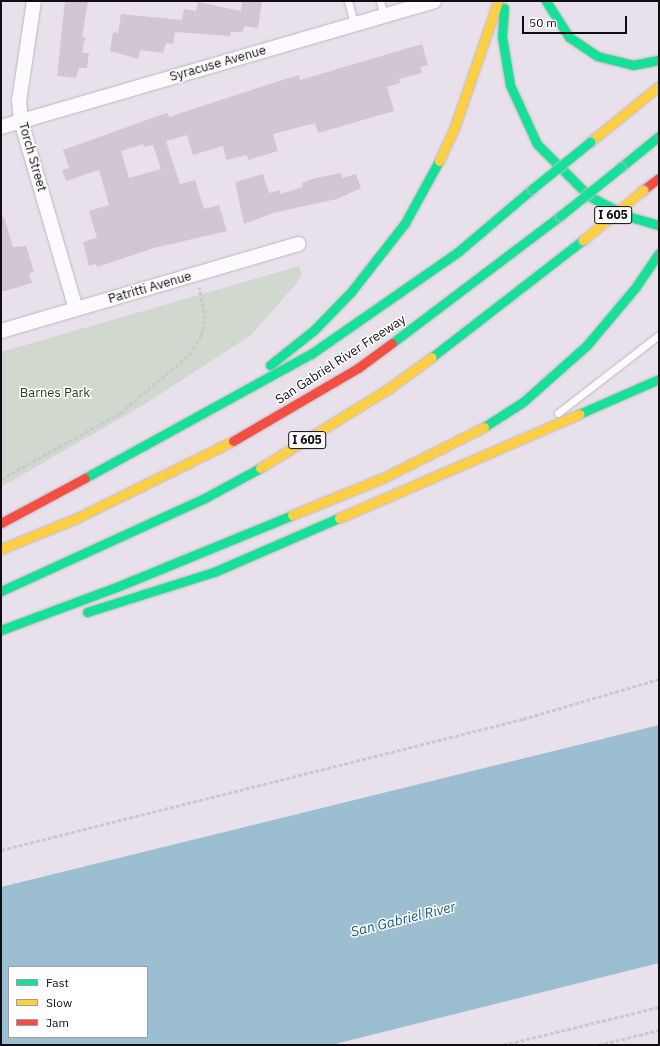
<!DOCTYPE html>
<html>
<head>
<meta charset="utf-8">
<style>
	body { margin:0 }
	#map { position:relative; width:660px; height:1046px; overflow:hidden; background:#e8e0ea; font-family:"IBM Plex Sans",sans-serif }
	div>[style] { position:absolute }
	.green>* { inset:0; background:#d1d9ce }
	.water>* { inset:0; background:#9cbed1 }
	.building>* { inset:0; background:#d0c7d3 }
	.path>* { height:2.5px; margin-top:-1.25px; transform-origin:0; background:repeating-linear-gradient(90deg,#cbc9cc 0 4px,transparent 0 6px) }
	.roads { filter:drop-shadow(0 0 1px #beb8bf) drop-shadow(0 0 1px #beb8bf) }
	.lane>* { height:7px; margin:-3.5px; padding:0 3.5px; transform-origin:3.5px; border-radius:3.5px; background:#fcfafc }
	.street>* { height:14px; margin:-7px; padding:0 7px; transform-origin:7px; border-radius:7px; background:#fcfafc }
	.fast>* { height:9px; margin:-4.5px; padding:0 4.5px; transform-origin:4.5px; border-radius:4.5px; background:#16e098 }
	.slow>* { height:9px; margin:-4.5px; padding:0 4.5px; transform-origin:4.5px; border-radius:4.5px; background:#ffcf43 }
	.jam>* { height:9px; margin:-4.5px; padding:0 4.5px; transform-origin:4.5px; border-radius:4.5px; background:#f24e42 }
	.bridges { filter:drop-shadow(0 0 1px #c3bfc4) drop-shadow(0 0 1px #c3bfc4) }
	.fast-bridge>* { height:9px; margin:-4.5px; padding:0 4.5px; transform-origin:4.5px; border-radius:4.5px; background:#16e098 }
	.slow-bridge>* { height:9px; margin:-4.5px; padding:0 4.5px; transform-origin:4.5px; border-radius:4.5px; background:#ffcf43 }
	span { translate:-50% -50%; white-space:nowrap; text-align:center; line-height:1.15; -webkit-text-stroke:3px #fff; paint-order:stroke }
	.shield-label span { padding:1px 3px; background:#fff; border:1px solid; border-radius:3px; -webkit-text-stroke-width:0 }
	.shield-label { font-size:12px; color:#110c11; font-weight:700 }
	.street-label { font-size:13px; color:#110c11 }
	.park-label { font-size:13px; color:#1f4710 }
	.water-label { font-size:14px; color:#165971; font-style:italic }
	.frame { position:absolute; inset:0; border:2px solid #110c11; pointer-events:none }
	.legend { position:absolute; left:8px; top:966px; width:140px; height:72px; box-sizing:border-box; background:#fff; border:1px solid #a09ea0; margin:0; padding:5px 7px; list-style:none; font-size:12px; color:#110c11 }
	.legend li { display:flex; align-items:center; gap:8px; height:20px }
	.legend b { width:20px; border:1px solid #a09ea0 }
	.scale { position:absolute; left:522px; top:16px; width:105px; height:18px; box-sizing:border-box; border:2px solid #110c11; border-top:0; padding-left:5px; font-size:12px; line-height:14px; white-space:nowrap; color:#110c11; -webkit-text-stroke:3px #fff; paint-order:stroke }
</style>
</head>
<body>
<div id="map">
	<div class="green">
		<i style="clip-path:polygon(299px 266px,302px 274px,296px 284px,251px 335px,142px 406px,1px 487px,1px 352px)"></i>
	</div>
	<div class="water">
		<i style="clip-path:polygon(evenodd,659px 725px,659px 963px,331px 1045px,1px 1045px,1px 887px,659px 725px,9px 967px,147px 967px,147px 1037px,9px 1037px,9px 967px)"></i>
	</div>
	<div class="building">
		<i style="clip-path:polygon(65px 1px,88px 1px,82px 37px,85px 37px,82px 53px,89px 53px,87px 68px,79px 68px,76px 78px,57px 76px)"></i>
		<i style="clip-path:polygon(242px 1px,262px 1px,258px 28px,245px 26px,242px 32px,231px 32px,230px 36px,175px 32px,173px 44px,166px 43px,163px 53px,140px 50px,138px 59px,110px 51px,113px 32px,118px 33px,121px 14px,182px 20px,184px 9px,196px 11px,198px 2px,241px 11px)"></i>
		<i style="clip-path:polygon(evenodd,422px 44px,428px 65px,420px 67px,422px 73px,399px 79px,400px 83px,387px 87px,394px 111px,318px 133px,315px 123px,273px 134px,278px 151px,248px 160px,247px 155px,226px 160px,223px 146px,193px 155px,187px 135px,166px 141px,180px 184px,195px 180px,204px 209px,219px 205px,227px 231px,154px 248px,97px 267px,96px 264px,89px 266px,83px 242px,97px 238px,89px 211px,109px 205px,99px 170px,66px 181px,62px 170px,69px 168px,63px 150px,155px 117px,168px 113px,169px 117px,276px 82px,299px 75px,300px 80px,422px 44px,143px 144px,144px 147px,153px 145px,161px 169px,129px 178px,121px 151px,143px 144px)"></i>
		<i style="clip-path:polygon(341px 173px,342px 178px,356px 174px,361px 188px,337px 199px,277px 212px,244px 224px,235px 182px,263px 174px,269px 193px,280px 190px,280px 194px,303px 187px,302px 183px,315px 178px)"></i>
		<i style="clip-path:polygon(1px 217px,4px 217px,13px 247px,26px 246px,34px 272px,29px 273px,32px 283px,1px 292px)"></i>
	</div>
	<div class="path">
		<i style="left:1px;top:479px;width:136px;rotate:-29deg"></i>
		<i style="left:120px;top:413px;width:92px;rotate:-40.1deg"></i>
		<i style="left:190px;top:354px;width:21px;rotate:-59deg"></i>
		<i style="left:201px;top:336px;width:17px;rotate:-77deg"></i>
		<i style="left:205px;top:319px;width:32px;rotate:-101deg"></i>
		<i style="left:1px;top:850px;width:538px;rotate:-14.09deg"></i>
		<i style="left:523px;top:719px;width:142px;rotate:-16.4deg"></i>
		<i style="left:503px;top:1045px;width:161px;rotate:-13.7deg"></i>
		<i style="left:598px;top:1045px;width:63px;rotate:-13.8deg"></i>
	</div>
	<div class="roads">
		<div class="lane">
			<i style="left:348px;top:1px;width:24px;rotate:75deg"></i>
			<i style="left:380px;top:1px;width:16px;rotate:75deg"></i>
			<i style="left:558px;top:413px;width:128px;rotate:-37.7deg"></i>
		</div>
		<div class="street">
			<i style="left:34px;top:1px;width:101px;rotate:98.5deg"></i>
			<i style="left:19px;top:101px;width:20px;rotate:84deg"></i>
			<i style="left:21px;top:121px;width:196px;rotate:73.7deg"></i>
			<i style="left:1px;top:127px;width:451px;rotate:-16.2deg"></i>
			<i style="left:1px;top:331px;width:310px;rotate:-16.3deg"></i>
		</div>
		<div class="fast">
			<i style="left:546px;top:1px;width:43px;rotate:57.4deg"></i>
			<i style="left:569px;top:37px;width:34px;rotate:34deg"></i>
			<i style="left:597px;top:56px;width:37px;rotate:14deg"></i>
			<i style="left:633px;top:65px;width:26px;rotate:-11deg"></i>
			<i style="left:504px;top:8px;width:29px;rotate:94deg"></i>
			<i style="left:502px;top:37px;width:49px;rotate:80.5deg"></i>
			<i style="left:510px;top:85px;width:65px;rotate:65.4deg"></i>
			<i style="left:537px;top:144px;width:74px;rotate:45deg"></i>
			<i style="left:589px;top:196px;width:43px;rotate:27.8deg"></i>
			<i style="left:627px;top:216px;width:33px;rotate:16deg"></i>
			<i style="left:621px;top:167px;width:49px;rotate:-39.2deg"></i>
			<i style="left:392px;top:343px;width:211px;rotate:-37.1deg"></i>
			<i style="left:432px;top:357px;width:191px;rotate:-37.8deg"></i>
			<i style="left:270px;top:365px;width:56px;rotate:-38.5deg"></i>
			<i style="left:314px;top:330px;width:53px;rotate:-45.8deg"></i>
			<i style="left:351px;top:292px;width:88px;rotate:-52deg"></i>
			<i style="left:405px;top:223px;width:71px;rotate:-61.3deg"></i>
			<i style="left:579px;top:414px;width:87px;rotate:-23.6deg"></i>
			<i style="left:484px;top:427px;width:46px;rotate:-32.7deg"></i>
			<i style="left:523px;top:402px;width:86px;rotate:-41.7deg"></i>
			<i style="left:587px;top:345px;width:75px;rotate:-49.9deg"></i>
			<i style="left:635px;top:288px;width:42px;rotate:-55.6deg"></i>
			<i style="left:85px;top:478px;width:258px;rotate:-28.8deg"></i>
			<i style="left:311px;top:354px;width:180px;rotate:-34.8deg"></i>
			<i style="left:459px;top:251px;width:96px;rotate:-40.3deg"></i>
			<i style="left:1px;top:591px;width:222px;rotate:-24.5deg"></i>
			<i style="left:203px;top:499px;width:65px;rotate:-28.5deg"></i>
			<i style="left:87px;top:612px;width:133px;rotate:-17.5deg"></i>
			<i style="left:214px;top:572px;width:136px;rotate:-23.4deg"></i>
			<i style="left:1px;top:630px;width:126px;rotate:-20.4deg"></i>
			<i style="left:119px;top:586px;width:187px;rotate:-22.3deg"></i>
		</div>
		<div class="slow">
			<i style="left:590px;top:142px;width:89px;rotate:-39.1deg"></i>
			<i style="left:439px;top:161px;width:38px;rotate:-65deg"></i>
			<i style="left:455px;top:126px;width:132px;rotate:-71deg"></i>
			<i style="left:260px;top:468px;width:150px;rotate:-31.7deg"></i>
			<i style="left:388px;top:389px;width:54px;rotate:-36deg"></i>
			<i style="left:292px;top:515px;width:100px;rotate:-22.2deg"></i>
			<i style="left:385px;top:477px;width:111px;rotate:-26.8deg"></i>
			<i style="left:339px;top:518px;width:262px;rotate:-23.4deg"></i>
			<i style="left:1px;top:549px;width:82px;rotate:-22.2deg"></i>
			<i style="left:77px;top:518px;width:174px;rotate:-26.3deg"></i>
		</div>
		<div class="jam">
			<i style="left:643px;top:190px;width:20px;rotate:-37deg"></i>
			<i style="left:233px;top:441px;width:145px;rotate:-30.3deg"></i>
			<i style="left:358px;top:368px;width:42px;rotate:-36.3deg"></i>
			<i style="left:1px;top:523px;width:95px;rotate:-28.2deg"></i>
		</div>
	</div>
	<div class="bridges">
		<div class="fast-bridge">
			<i style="left:532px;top:189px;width:75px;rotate:-39deg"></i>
			<i style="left:560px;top:216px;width:78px;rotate:-38.8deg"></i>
		</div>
		<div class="slow-bridge">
			<i style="left:583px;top:240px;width:78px;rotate:-39.8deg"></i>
		</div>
	</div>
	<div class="shield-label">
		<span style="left:613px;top:215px">I 605</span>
		<span style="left:307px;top:440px">I 605</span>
	</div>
	<div class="street-label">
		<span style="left:218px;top:64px;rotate:-16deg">Syracuse Avenue</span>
		<span style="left:32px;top:157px;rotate:74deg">Torch Street</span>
		<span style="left:150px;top:288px;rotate:-16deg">Patritti Avenue</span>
		<span style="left:341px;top:360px;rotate:-33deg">San Gabriel River Freeway</span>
	</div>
	<div class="park-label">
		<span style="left:55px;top:393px">Barnes Park</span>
	</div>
	<div class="water-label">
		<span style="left:403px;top:919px;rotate:-14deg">San Gabriel River</span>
	</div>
	<div class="frame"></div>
	<ul class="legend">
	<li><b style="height:5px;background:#16e098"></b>Fast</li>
	<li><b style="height:5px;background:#ffcf43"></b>Slow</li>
	<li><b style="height:5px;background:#f24e42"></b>Jam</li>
	</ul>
	<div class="scale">50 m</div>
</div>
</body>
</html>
